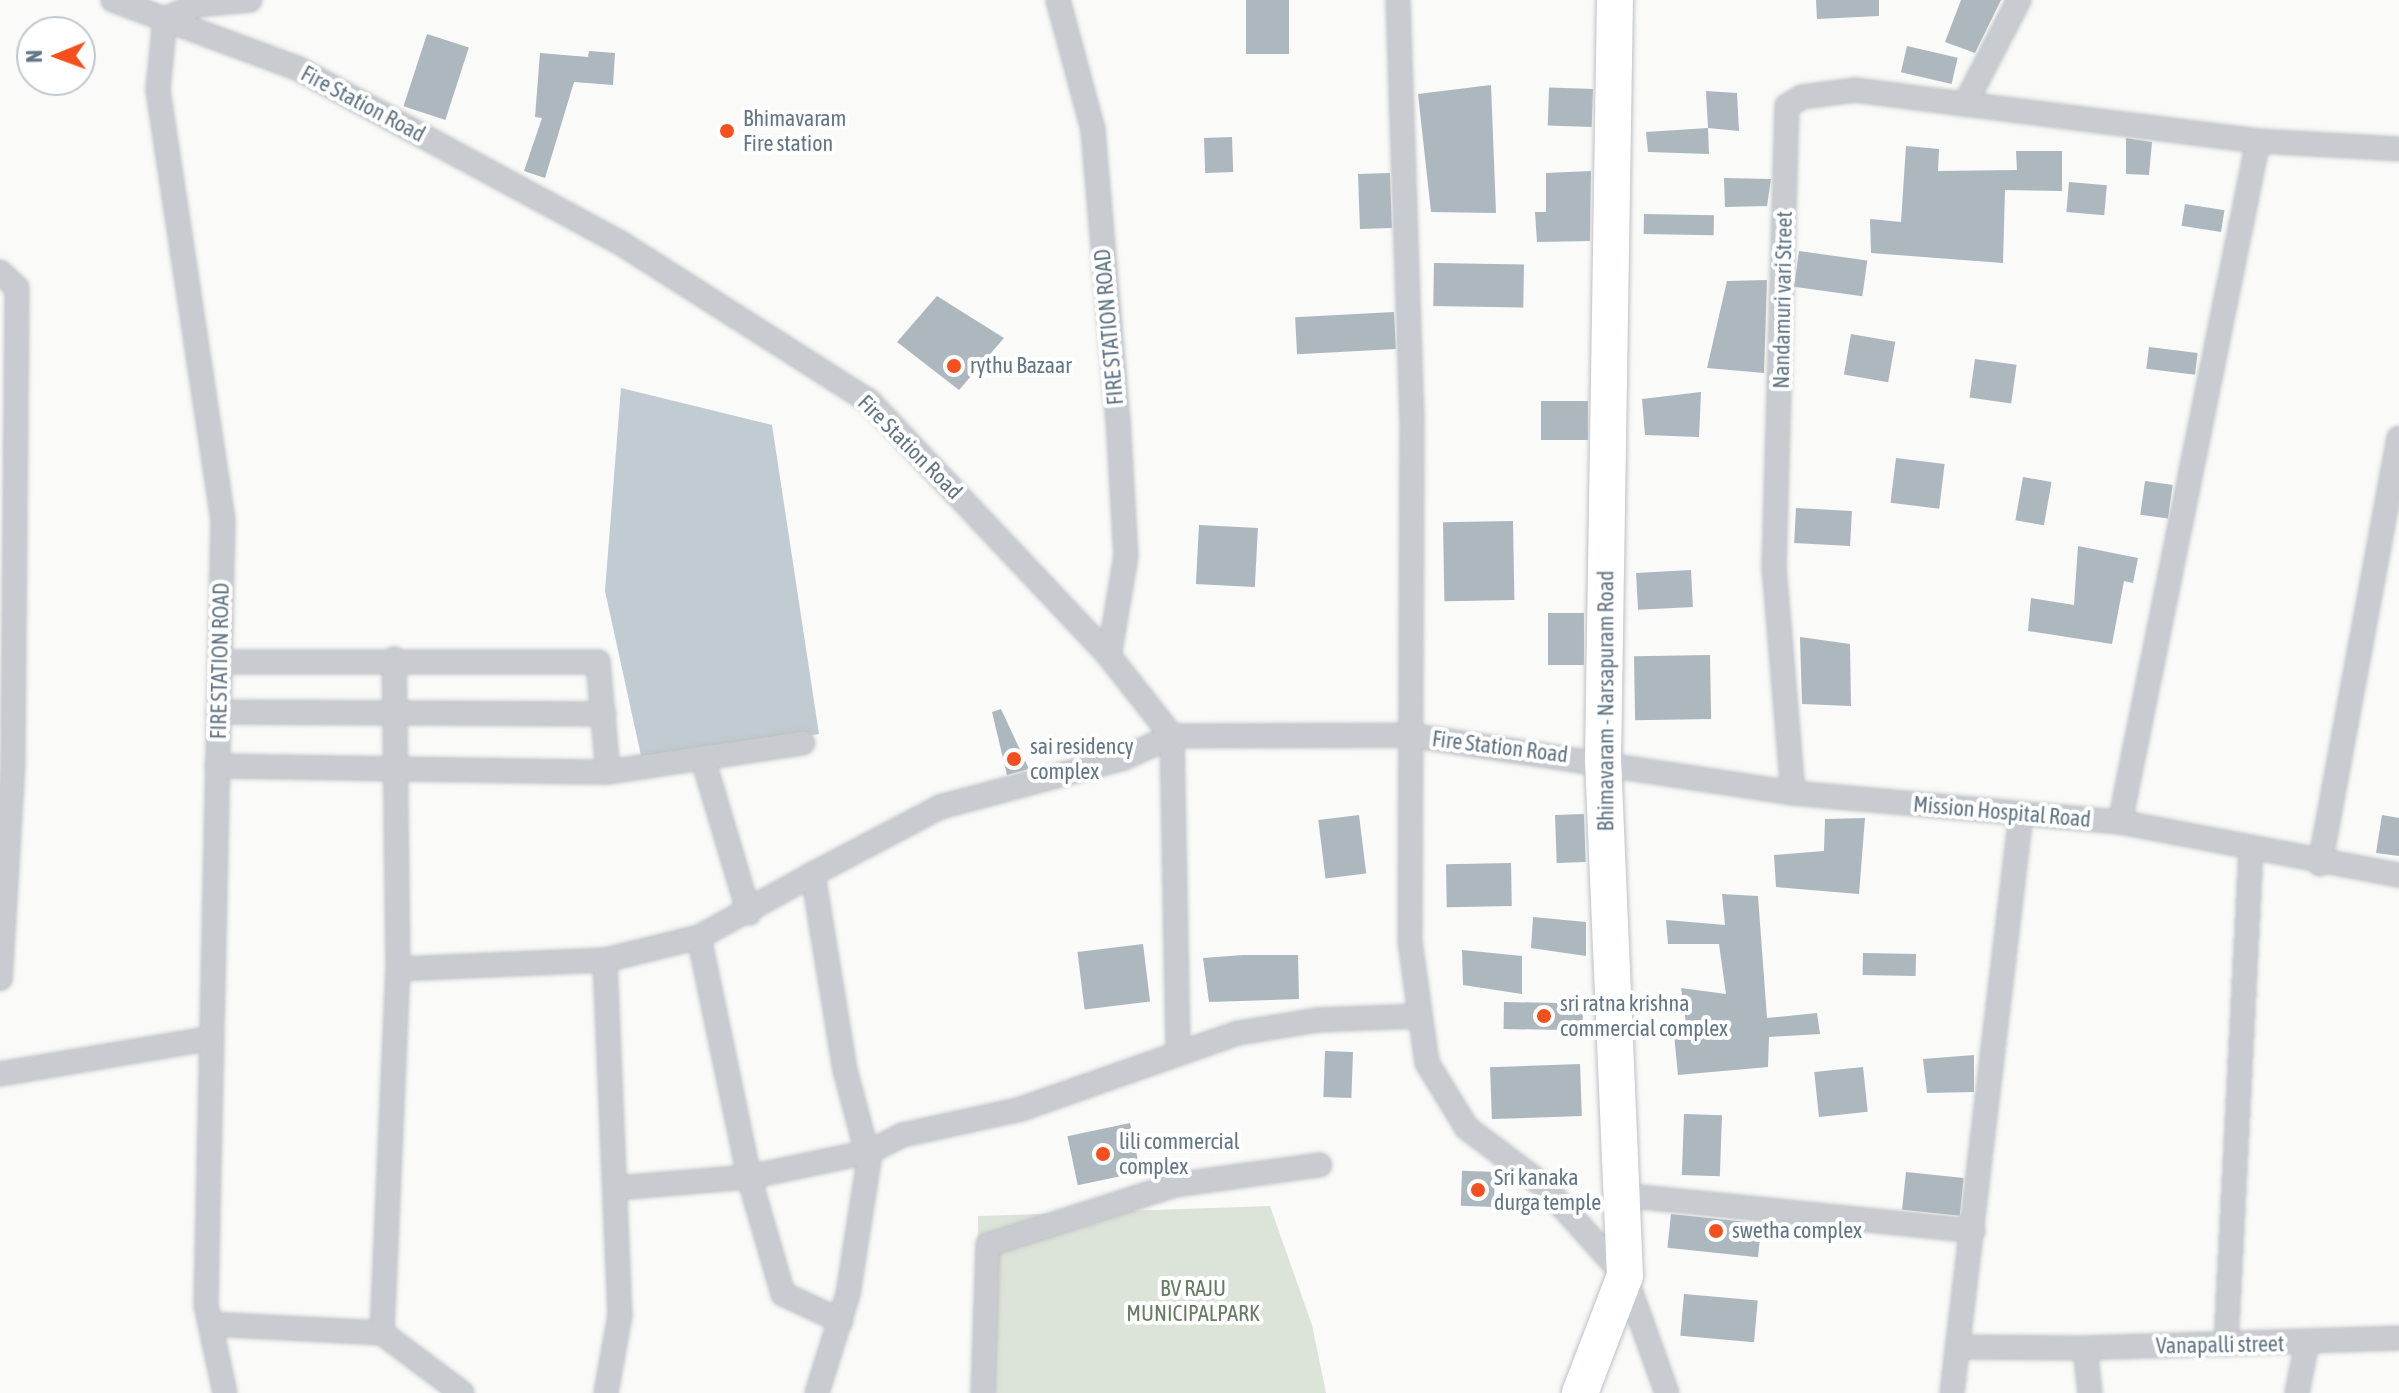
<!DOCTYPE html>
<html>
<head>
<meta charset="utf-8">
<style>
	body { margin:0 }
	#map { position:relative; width:2399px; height:1393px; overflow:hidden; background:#fafaf8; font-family:"Asap Condensed",sans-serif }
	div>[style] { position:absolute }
	.green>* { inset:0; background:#dce3d8 }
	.water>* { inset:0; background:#c0ccd1 }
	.building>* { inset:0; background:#adb7be; transform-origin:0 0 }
	.roads { filter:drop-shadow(0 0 2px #bdc1c5) drop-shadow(0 0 2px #bdc1c5) }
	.minor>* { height:22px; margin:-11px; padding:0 11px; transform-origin:11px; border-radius:11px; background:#c8ccd0 }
	.primary>* { height:36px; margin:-18px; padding:0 18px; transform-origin:18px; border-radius:18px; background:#fff }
	.dots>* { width:22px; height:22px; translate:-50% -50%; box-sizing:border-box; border:4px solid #fff; border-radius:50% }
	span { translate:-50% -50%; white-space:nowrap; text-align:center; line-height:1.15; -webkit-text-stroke:8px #fff; paint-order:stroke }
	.street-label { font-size:22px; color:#627686 }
	.poi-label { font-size:22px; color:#627686 }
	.left { translate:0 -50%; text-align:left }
	.park-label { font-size:22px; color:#667c62 }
	.north { position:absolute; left:16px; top:16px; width:80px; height:80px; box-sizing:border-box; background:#fff; border:2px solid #c0c8cf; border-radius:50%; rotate:269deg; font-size:22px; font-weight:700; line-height:32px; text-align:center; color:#627686 }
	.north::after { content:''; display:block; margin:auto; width:28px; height:36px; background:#f54f1d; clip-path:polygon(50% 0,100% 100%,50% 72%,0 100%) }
</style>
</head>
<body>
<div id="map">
	<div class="green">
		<i style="clip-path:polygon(1270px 1206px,1312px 1325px,1326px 1393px,976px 1393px,978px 1216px)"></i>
	</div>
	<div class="water">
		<i style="clip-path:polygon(621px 388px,772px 425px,819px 734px,642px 760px,605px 591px)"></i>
	</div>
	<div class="building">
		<i style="left:1246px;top:0;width:43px;height:54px"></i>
		<i style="clip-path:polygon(1816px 0,1879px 0,1879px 16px,1817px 19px)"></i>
		<i style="clip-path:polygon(1961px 0,2001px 0,1975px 53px,1945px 42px)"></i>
		<i style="left:427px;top:34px;width:44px;height:76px;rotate:18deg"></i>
		<i style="left:1907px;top:46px;width:52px;height:27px;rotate:13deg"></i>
		<i style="clip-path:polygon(589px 51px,615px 53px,613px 85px,574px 82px,545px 178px,524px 171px,542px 118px,535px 117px,540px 53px,588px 57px)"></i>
		<i style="clip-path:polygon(1491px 85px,1496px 213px,1431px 212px,1418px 94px)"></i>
		<i style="left:1593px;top:89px;width:38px;height:44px;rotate:92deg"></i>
		<i style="clip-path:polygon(1706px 91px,1737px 93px,1739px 131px,1708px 128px)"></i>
		<i style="clip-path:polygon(1708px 128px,1709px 154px,1648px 152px,1646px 132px)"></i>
		<i style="left:1232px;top:137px;width:35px;height:28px;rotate:88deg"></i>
		<i style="clip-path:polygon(2126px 138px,2152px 142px,2149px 175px,2126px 174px)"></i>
		<i style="clip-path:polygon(1906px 146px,1939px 149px,1938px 171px,2017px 170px,2016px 151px,2062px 151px,2062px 191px,2005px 190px,2003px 263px,1871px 253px,1870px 219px,1901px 222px)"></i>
		<i style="clip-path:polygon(1591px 171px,1590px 241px,1537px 242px,1535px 212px,1546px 212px,1546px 173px)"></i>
		<i style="left:1390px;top:173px;width:55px;height:32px;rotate:88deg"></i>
		<i style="clip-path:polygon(1724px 178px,1771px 179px,1767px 206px,1725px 207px)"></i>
		<i style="left:2069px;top:182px;width:38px;height:30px;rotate:5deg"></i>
		<i style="left:2185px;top:204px;width:40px;height:22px;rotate:9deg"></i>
		<i style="left:1644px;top:214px;width:70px;height:20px;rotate:1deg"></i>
		<i style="left:1799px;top:251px;width:69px;height:36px;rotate:8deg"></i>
		<i style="left:1434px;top:263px;width:90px;height:43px;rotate:1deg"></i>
		<i style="clip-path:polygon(1767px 280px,1764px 373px,1707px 368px,1727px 281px)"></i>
		<i style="clip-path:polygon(937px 296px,1004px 338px,959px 390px,897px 342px)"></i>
		<i style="left:1394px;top:312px;width:37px;height:99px;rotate:87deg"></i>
		<i style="left:1851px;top:334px;width:45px;height:41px;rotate:10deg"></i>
		<i style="left:2149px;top:347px;width:49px;height:22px;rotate:7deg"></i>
		<i style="left:1975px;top:359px;width:42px;height:39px;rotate:8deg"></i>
		<i style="clip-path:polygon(1701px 392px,1699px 437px,1645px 435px,1642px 399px)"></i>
		<i style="left:1541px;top:401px;width:47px;height:39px"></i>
		<i style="left:1896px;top:458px;width:49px;height:45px;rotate:7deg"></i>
		<i style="left:2023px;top:477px;width:29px;height:44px;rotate:10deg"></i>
		<i style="left:2145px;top:481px;width:28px;height:34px;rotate:8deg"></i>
		<i style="left:1796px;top:508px;width:56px;height:35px;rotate:3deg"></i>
		<i style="left:1513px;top:521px;width:79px;height:70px;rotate:89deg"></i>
		<i style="left:1199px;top:525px;width:59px;height:59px;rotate:3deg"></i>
		<i style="clip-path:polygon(2078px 546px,2138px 558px,2133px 583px,2124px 581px,2112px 644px,2028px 631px,2031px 598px,2074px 605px)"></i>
		<i style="left:1691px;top:570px;width:37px;height:55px;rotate:87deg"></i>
		<i style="left:1548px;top:613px;width:36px;height:52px"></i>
		<i style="clip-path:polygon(1800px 637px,1850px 644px,1851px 706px,1802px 704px)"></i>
		<i style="left:1710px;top:655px;width:64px;height:76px;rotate:89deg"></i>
		<i style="clip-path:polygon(1001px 709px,1029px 769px,1007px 775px,992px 712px)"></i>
		<i style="left:1584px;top:814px;width:48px;height:29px;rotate:88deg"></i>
		<i style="left:1359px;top:815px;width:59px;height:41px;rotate:83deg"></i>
		<i style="clip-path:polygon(2382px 815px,2399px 818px,2399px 856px,2376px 853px)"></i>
		<i style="clip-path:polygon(1865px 818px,1859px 894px,1776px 887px,1774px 855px,1824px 851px,1825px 819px)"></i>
		<i style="left:1511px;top:863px;width:43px;height:65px;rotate:89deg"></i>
		<i style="clip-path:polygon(1722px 894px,1758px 896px,1767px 1018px,1817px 1013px,1820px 1034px,1769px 1037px,1768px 1067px,1678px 1075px,1673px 1024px,1686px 1023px,1681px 988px,1726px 994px,1719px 944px,1668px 944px,1666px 920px,1725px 925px)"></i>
		<i style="clip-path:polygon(1533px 917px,1586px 922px,1586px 956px,1531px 948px)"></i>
		<i style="left:1143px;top:944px;width:58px;height:66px;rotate:83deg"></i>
		<i style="clip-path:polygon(1462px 950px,1522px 956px,1522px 994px,1463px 985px)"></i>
		<i style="left:1863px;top:953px;width:53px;height:22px;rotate:1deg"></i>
		<i style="clip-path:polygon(1243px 955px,1298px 955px,1299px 999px,1209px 1002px,1203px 958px)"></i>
		<i style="left:1504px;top:1002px;width:79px;height:27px;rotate:1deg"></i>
		<i style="left:1325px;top:1051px;width:28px;height:46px;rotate:2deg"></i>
		<i style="clip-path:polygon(1974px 1055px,1974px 1092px,1927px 1093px,1923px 1059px)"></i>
		<i style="left:1580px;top:1064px;width:52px;height:90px;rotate:88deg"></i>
		<i style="left:1863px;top:1067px;width:45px;height:49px;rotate:84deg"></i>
		<i style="left:1684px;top:1114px;width:38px;height:61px;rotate:2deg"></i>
		<i style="left:1130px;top:1123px;width:50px;height:64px;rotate:78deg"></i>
		<i style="left:1495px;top:1172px;width:35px;height:33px;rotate:92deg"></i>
		<i style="left:1906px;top:1172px;width:58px;height:38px;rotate:6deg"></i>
		<i style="left:1671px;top:1214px;width:91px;height:34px;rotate:6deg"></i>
		<i style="left:1684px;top:1294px;width:74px;height:42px;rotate:5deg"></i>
	</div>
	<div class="roads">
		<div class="minor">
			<i style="left:113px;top:0;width:196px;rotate:20.3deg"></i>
			<i style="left:297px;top:68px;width:366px;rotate:28.4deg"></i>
			<i style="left:619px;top:242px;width:296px;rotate:32.5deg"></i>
			<i style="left:869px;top:401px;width:350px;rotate:46.7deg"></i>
			<i style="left:1109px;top:656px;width:102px;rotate:51.8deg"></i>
			<i style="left:1172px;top:736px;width:237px;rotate:-0.2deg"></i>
			<i style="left:1409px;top:735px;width:388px;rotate:8.6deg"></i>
			<i style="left:1793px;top:793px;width:328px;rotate:5.1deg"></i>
			<i style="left:2120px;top:822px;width:284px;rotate:10.8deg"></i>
			<i style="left:1058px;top:0;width:135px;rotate:74.9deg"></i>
			<i style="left:1093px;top:130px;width:290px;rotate:85.1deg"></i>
			<i style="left:1118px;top:419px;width:137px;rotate:86.7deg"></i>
			<i style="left:1126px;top:556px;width:101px;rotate:99.6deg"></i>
			<i style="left:1398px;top:0;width:418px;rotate:88.1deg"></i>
			<i style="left:1412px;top:418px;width:524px;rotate:90.22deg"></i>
			<i style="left:1410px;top:942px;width:122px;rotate:82deg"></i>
			<i style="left:1427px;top:1063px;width:76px;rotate:58.4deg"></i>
			<i style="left:1467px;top:1128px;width:96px;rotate:37deg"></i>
			<i style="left:1544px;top:1186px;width:121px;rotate:48deg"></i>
			<i style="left:1625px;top:1276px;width:124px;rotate:70.3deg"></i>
			<i style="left:1965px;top:104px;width:295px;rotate:7.2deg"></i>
			<i style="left:2258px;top:141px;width:141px;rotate:3.2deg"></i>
			<i style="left:0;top:272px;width:23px;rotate:43deg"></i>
			<i style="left:17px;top:288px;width:475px;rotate:90.5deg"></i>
			<i style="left:13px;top:763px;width:216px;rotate:93.4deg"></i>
			<i style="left:220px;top:662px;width:378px"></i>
			<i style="left:598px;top:662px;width:110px;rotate:84.8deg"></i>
			<i style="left:218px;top:712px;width:386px;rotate:0.3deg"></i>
			<i style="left:703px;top:759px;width:161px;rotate:73.4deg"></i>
			<i style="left:217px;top:766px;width:391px;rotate:0.9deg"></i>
			<i style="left:608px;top:772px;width:197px;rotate:-8.5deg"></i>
			<i style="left:1793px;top:793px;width:226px;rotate:-94.8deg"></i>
			<i style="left:1774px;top:568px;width:462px;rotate:-88.4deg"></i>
			<i style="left:1787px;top:106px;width:17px;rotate:-31deg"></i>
			<i style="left:1802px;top:97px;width:53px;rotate:-7.5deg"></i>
			<i style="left:1855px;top:90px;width:111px;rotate:7.3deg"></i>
			<i style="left:1965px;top:104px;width:117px;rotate:-62.6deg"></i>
			<i style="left:2120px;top:822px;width:695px;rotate:-78.54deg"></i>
			<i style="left:2320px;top:864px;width:433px;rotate:-79.5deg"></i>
			<i style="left:699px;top:937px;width:245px;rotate:78.2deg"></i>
			<i style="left:749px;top:1177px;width:122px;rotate:73.8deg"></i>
			<i style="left:783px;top:1294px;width:64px;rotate:25deg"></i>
			<i style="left:605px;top:960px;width:355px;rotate:87.6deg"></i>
			<i style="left:620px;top:1315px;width:79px;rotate:100.2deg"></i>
			<i style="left:398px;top:969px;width:207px;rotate:-2.5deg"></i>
			<i style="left:605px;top:960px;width:97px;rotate:-13.7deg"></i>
			<i style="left:699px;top:937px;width:130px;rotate:-28.9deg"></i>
			<i style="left:0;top:1074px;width:210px;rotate:-9.6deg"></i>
			<i style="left:617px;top:1188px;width:132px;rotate:-4.8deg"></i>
			<i style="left:749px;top:1177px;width:123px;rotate:-11.8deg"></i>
			<i style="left:869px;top:1152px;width:38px;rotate:-27deg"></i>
			<i style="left:903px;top:1135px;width:121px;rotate:-12.4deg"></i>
			<i style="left:1021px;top:1109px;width:230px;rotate:-19.3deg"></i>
			<i style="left:1238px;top:1033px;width:80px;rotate:-9.3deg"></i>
			<i style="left:1317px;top:1020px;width:103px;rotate:-2.2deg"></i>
			<i style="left:1621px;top:1195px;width:354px;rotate:5.8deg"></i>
			<i style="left:210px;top:1324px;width:172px;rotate:3deg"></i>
			<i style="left:382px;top:1333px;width:100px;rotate:36.9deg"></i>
			<i style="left:382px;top:1333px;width:364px;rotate:-87.5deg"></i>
			<i style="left:398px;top:969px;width:310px;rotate:-90.7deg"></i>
			<i style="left:2226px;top:1344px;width:494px;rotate:-87.1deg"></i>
			<i style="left:1957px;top:1347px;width:128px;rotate:0.4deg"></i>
			<i style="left:225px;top:1393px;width:90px;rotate:-102.2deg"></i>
			<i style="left:206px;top:1305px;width:785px;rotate:-88.76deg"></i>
			<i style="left:223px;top:520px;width:436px;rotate:-98.6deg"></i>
			<i style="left:158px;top:89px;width:70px;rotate:-84.3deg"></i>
			<i style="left:165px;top:19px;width:34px;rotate:-24deg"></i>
			<i style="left:196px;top:5px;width:54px;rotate:-5.3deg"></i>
			<i style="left:817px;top:1393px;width:104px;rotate:-72.6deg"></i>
			<i style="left:848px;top:1294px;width:136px;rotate:-81.1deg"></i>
			<i style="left:869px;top:1160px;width:93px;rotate:-104.9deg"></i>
			<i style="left:845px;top:1070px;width:199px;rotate:-99.3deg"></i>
			<i style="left:813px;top:874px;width:144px;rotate:-27.8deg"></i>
			<i style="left:940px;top:807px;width:190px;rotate:-14.9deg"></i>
			<i style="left:1124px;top:758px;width:53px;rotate:-24.6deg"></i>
			<i style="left:1172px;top:736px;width:314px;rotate:88.9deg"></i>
			<i style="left:983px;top:1393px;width:148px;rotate:-88.1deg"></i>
			<i style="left:988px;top:1245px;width:196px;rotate:-17.8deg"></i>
			<i style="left:1175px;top:1185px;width:146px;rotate:-7.9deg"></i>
			<i style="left:1952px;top:1393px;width:583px;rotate:-83.2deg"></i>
			<i style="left:2090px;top:1393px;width:45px;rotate:-96.3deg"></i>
			<i style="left:2085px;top:1348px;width:314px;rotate:-1.8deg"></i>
			<i style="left:2297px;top:1393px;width:51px;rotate:-78.7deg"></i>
		</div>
		<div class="primary">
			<i style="left:1580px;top:1393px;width:125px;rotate:-69deg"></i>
			<i style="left:1625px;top:1276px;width:516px;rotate:-92.44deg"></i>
			<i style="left:1603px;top:760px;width:760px;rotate:-89.1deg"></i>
		</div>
	</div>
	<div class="dots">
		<i style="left:727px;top:131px;background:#f54f1d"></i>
		<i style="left:954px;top:366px;background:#f54f1d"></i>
		<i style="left:1014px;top:759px;background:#f54f1d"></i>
		<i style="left:1544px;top:1016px;background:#f54f1d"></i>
		<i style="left:1103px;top:1154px;background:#f54f1d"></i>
		<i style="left:1478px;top:1190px;background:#f54f1d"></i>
		<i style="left:1716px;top:1231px;background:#f54f1d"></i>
	</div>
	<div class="street-label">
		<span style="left:363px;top:104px;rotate:28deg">Fire Station Road</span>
		<span style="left:1783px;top:300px;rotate:-89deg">Nandamuri vari Street</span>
		<span style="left:1109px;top:327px;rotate:-95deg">FIRE STATION ROAD</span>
		<span style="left:910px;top:447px;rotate:45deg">Fire Station Road</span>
		<span style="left:220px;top:661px;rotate:-89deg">FIRE STATION ROAD</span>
		<span style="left:1606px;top:701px;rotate:-90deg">Bhimavaram - Narsapuram Road</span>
		<span style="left:1500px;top:747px;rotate:7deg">Fire Station Road</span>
		<span style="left:2002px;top:812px;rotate:5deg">Mission Hospital Road</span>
		<span style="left:2220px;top:1345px;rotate:-1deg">Vanapalli street</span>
	</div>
	<div class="poi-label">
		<span class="left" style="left:743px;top:131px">Bhimavaram<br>Fire station</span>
		<span class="left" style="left:970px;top:366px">rythu Bazaar</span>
		<span class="left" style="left:1030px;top:759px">sai residency<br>complex</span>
		<span class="left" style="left:1560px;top:1016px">sri ratna krishna<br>commercial complex</span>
		<span class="left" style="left:1119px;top:1154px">lili commercial<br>complex</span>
		<span class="left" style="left:1494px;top:1190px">Sri kanaka<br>durga temple</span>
		<span class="left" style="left:1732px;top:1231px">swetha complex</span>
	</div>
	<div class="park-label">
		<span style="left:1193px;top:1301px">BV RAJU<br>MUNICIPALPARK</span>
	</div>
	<div class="north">N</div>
</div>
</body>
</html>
